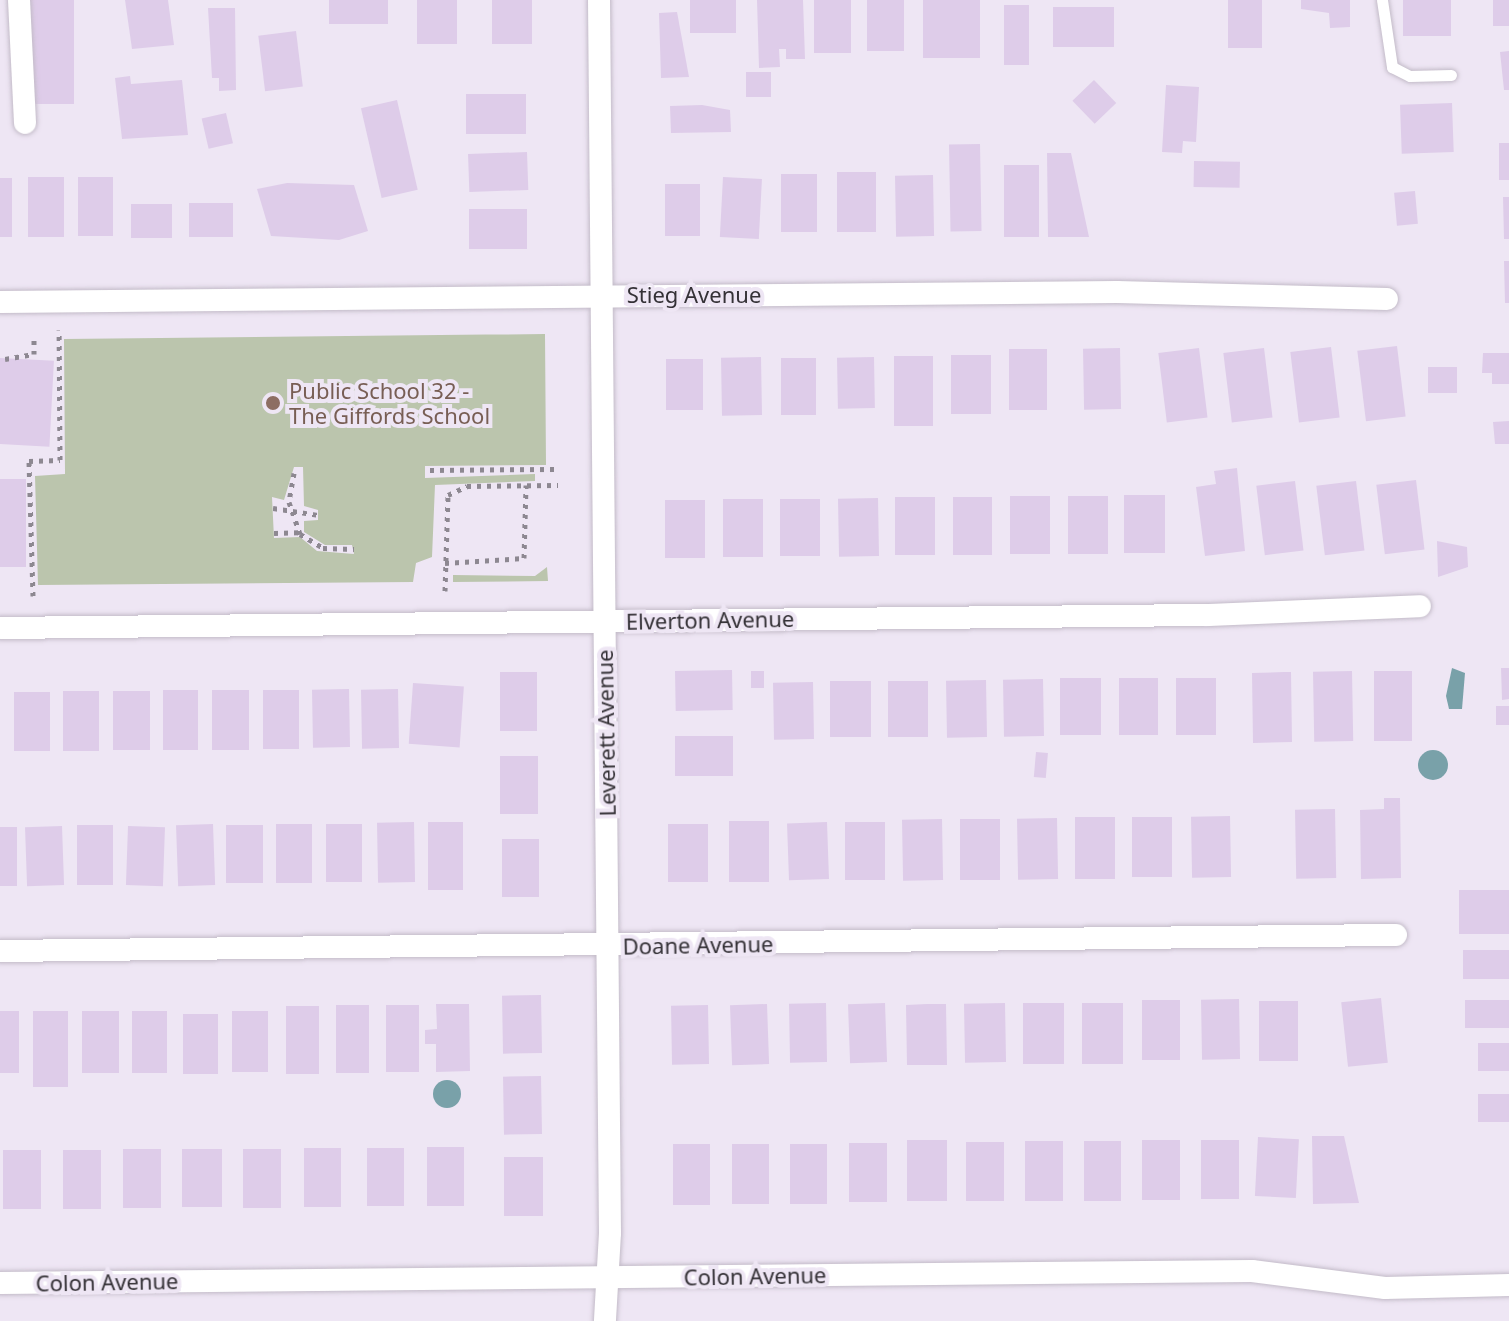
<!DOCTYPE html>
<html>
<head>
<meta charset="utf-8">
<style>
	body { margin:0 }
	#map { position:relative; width:1509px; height:1321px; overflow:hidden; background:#eee6f4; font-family:"Noto Sans",sans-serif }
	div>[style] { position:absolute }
	.green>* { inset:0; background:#bbc5ad }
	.water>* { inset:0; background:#79a1a9 }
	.round { border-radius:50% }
	.building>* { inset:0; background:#decce9; transform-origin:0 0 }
	.path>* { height:5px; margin-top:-2.5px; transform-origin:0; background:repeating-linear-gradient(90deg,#8d8891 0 4px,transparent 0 10px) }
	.roads { filter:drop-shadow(0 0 2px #c3bbc8) drop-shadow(0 0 2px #c3bbc8) }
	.service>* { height:11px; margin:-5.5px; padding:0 5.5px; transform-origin:5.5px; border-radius:5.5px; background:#fff }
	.minor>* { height:22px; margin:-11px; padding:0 11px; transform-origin:11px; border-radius:11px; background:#fff }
	.dots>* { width:22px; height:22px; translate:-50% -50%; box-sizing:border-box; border:4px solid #eee6f4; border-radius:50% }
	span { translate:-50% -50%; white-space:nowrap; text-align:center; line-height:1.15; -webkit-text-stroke:8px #eee6f4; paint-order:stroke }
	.street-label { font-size:22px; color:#343136 }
	.education-label { font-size:22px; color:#785e54 }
	.left { translate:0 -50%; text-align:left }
</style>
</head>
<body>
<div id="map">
	<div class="green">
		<i style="clip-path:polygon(evenodd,545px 334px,546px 465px,425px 466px,425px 478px,535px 474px,535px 481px,435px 485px,432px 557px,416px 563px,413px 582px,38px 585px,35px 476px,65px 474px,64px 339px,545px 334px,294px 467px,303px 467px,304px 506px,318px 510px,318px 520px,304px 521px,304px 532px,325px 545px,352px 545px,354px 554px,317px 551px,300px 537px,274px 538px,272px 497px,284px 500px,294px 467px)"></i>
		<i style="clip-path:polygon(547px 567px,548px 581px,453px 582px,453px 575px,535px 576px)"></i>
	</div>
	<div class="water">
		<i style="clip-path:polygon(1452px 668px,1465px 673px,1462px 709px,1449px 709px,1446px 696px)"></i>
		<i class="round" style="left:1418px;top:750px;width:30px;height:30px"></i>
		<i class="round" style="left:433px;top:1080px;width:28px;height:28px"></i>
	</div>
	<div class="building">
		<i style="left:29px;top:0;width:45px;height:104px"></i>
		<i style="clip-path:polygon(125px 0,168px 0,174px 45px,132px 49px)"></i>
		<i style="left:329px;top:0;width:59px;height:24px"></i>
		<i style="left:417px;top:0;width:40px;height:44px"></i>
		<i style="left:492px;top:0;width:40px;height:44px"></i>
		<i style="left:690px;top:0;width:46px;height:33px"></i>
		<i style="clip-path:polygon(757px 0,803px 0,805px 59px,786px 59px,786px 49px,779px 49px,780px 67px,759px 68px)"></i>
		<i style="left:814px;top:0;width:37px;height:53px"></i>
		<i style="left:867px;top:0;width:37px;height:51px"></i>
		<i style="left:923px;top:0;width:57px;height:58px"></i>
		<i style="left:1228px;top:0;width:34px;height:48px"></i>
		<i style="clip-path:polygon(1301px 0,1350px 0,1350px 27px,1330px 28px,1329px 13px,1301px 9px)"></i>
		<i style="left:1403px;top:0;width:48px;height:36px"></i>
		<i style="left:1493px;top:0;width:16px;height:26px"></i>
		<i style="left:1004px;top:5px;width:25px;height:60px"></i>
		<i style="left:1053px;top:7px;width:61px;height:40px"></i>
		<i style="clip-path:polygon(208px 8px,235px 8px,236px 90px,219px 91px,219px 78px,212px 78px)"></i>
		<i style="clip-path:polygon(677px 12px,689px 77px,661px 78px,659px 13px)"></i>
		<i style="left:296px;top:31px;width:56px;height:38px;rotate:83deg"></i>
		<i style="clip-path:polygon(1509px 51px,1509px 90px,1504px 90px,1500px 52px)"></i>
		<i style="left:746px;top:72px;width:25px;height:25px"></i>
		<i style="clip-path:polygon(130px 76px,131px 84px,182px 80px,188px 135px,122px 139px,115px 78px)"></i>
		<i style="left:1094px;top:80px;width:32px;height:30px;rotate:46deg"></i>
		<i style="clip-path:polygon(1166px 85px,1199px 87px,1196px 142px,1183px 141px,1182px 153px,1162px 152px)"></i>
		<i style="left:526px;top:94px;width:40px;height:60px;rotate:90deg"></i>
		<i style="left:397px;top:100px;width:92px;height:37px;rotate:77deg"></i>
		<i style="left:1452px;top:103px;width:49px;height:52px;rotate:88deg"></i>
		<i style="clip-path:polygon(702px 105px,730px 110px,731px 132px,671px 133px,670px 106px)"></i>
		<i style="left:226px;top:113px;width:31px;height:25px;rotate:77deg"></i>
		<i style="left:1509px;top:143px;width:37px;height:10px;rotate:90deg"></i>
		<i style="left:980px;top:144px;width:87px;height:31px;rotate:89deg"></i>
		<i style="left:527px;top:152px;width:38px;height:59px;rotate:88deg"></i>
		<i style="clip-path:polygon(1047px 153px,1071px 153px,1089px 237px,1048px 237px)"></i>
		<i style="left:1194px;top:161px;width:46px;height:26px;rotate:1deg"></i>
		<i style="left:1004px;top:165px;width:35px;height:72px"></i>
		<i style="left:837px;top:172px;width:39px;height:60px"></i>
		<i style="left:781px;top:174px;width:36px;height:58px"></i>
		<i style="left:933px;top:175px;width:61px;height:38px;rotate:89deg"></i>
		<i style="left:28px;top:177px;width:36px;height:60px"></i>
		<i style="left:78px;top:177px;width:35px;height:59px"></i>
		<i style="left:723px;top:177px;width:39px;height:60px;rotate:3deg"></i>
		<i style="left:0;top:178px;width:12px;height:59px"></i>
		<i style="clip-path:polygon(287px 183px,354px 185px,368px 231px,339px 240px,271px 236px,257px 189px)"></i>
		<i style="left:665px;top:184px;width:35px;height:52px"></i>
		<i style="left:1415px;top:191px;width:33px;height:21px;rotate:85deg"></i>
		<i style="clip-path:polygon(1503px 197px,1509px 197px,1509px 239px,1504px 239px)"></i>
		<i style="left:189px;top:203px;width:44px;height:34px"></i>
		<i style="left:131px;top:204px;width:41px;height:34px"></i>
		<i style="left:469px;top:209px;width:58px;height:40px"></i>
		<i style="clip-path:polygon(1504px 261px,1509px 261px,1509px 303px,1505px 303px)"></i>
		<i style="left:1397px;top:346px;width:71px;height:40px;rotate:83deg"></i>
		<i style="left:1331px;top:347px;width:71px;height:41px;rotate:83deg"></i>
		<i style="left:1120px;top:348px;width:61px;height:37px;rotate:89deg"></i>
		<i style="left:1199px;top:348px;width:70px;height:41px;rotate:83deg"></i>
		<i style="left:1264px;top:348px;width:70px;height:41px;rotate:83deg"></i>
		<i style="left:1009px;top:349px;width:38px;height:61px"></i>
		<i style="clip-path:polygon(1483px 353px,1509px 353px,1509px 384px,1492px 384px,1492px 373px,1482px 373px)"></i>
		<i style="left:991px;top:355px;width:59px;height:40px;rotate:90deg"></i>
		<i style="left:894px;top:356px;width:39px;height:70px"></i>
		<i style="left:761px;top:357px;width:58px;height:40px;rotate:89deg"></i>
		<i style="left:874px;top:357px;width:51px;height:37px;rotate:89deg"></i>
		<i style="left:0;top:358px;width:54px;height:86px;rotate:3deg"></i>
		<i style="left:781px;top:358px;width:35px;height:57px"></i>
		<i style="left:666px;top:359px;width:37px;height:51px"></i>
		<i style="left:1428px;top:367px;width:29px;height:26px"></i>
		<i style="clip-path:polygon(1509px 421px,1509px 444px,1495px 444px,1493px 422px)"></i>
		<i style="clip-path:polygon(1237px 468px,1245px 551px,1205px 556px,1196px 487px,1216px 484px,1214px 471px)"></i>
		<i style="left:0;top:479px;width:26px;height:88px"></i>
		<i style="left:1416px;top:480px;width:70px;height:40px;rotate:83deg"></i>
		<i style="left:1295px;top:481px;width:70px;height:39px;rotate:83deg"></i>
		<i style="left:1356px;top:481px;width:70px;height:40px;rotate:83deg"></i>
		<i style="left:1165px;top:495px;width:58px;height:41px;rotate:90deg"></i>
		<i style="left:1050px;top:496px;width:58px;height:40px;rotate:90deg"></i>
		<i style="left:1068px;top:496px;width:40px;height:58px"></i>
		<i style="left:935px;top:497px;width:58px;height:40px;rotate:90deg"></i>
		<i style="left:953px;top:497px;width:39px;height:58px"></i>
		<i style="left:878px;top:498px;width:58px;height:40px;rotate:89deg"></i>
		<i style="left:723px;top:499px;width:40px;height:58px"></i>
		<i style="left:780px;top:499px;width:40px;height:57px"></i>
		<i style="left:665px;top:500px;width:40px;height:58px"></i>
		<i style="clip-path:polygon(1437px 541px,1467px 547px,1468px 567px,1438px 577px)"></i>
		<i style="clip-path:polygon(1501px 668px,1509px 668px,1509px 699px,1502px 700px)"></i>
		<i style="left:732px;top:670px;width:40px;height:57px;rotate:89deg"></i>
		<i style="left:751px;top:671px;width:13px;height:17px"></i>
		<i style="left:1352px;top:671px;width:70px;height:39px;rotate:89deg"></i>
		<i style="left:1374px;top:671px;width:38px;height:70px"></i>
		<i style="left:500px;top:672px;width:37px;height:59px"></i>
		<i style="clip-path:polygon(1284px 672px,1291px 672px,1292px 742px,1253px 743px,1252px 673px)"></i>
		<i style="left:1101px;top:678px;width:57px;height:41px;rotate:90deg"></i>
		<i style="left:1119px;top:678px;width:39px;height:57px"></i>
		<i style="left:1176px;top:678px;width:40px;height:57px"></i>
		<i style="left:1043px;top:679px;width:57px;height:40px;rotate:89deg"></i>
		<i style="left:986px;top:680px;width:57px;height:40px;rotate:89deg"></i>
		<i style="left:871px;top:681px;width:56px;height:41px;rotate:90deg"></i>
		<i style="left:888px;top:681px;width:40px;height:56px"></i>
		<i style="left:813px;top:682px;width:57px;height:40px;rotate:89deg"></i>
		<i style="left:413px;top:683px;width:51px;height:61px;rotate:4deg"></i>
		<i style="left:349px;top:689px;width:58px;height:37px;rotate:89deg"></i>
		<i style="left:398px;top:689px;width:59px;height:37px;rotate:89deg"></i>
		<i style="left:163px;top:690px;width:35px;height:60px"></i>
		<i style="left:212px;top:690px;width:37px;height:60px"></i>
		<i style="left:263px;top:690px;width:36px;height:59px"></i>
		<i style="left:63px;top:691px;width:36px;height:60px"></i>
		<i style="left:113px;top:691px;width:37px;height:59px"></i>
		<i style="left:14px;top:692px;width:36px;height:59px"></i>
		<i style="left:1496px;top:706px;width:13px;height:19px"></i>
		<i style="left:733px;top:736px;width:40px;height:58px;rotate:90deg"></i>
		<i style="left:1036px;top:752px;width:12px;height:25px;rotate:5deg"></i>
		<i style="left:500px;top:756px;width:38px;height:58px"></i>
		<i style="clip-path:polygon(1384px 798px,1400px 798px,1401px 878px,1361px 879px,1360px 810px,1384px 809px)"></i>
		<i style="left:1335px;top:809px;width:69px;height:40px;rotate:89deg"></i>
		<i style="left:1230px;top:816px;width:61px;height:39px;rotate:89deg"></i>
		<i style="left:1115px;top:817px;width:62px;height:40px;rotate:90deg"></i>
		<i style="left:1172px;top:817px;width:60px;height:40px;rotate:90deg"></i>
		<i style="left:1057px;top:818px;width:61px;height:40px;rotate:89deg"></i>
		<i style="left:942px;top:819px;width:61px;height:40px;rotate:89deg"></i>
		<i style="left:960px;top:819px;width:40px;height:61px"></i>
		<i style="left:769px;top:821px;width:61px;height:40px;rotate:90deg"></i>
		<i style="left:414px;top:822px;width:60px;height:37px;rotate:89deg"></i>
		<i style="left:428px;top:822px;width:35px;height:68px"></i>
		<i style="left:827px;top:822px;width:57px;height:40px;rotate:88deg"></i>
		<i style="left:845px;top:822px;width:40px;height:58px"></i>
		<i style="left:213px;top:824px;width:61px;height:37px;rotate:88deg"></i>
		<i style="left:276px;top:824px;width:36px;height:59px"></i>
		<i style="left:326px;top:824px;width:36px;height:58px"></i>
		<i style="left:668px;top:824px;width:40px;height:58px"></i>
		<i style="left:113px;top:825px;width:60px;height:36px;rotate:90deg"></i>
		<i style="left:226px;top:825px;width:37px;height:58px"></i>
		<i style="left:62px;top:826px;width:59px;height:37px;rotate:88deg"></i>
		<i style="left:128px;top:826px;width:37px;height:59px;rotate:2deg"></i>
		<i style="left:0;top:827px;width:17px;height:59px"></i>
		<i style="left:502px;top:839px;width:37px;height:58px"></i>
		<i style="left:1509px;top:890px;width:44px;height:50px;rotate:90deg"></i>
		<i style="left:1509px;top:950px;width:29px;height:46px;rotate:90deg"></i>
		<i style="left:541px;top:995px;width:58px;height:39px;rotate:89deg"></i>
		<i style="left:1381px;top:998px;width:65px;height:40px;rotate:84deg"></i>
		<i style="left:1239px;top:999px;width:60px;height:38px;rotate:89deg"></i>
		<i style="left:1142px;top:1000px;width:38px;height:60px"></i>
		<i style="left:1509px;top:1000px;width:28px;height:44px;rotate:90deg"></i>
		<i style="left:1259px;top:1001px;width:39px;height:60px"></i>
		<i style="left:826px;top:1003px;width:59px;height:37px;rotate:89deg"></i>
		<i style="left:885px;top:1003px;width:59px;height:37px;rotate:88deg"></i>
		<i style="left:1005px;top:1003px;width:59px;height:41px;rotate:89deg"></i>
		<i style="left:1064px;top:1003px;width:61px;height:41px;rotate:90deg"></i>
		<i style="left:1082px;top:1003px;width:41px;height:61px"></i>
		<i style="clip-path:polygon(436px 1004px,469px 1004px,470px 1071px,436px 1072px,436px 1044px,425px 1044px,425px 1030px,437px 1029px)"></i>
		<i style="left:767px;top:1004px;width:60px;height:37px;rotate:88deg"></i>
		<i style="clip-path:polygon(927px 1004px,946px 1004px,947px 1065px,907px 1065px,906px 1005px)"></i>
		<i style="left:336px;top:1005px;width:33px;height:68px"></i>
		<i style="left:386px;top:1005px;width:33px;height:67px"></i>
		<i style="left:708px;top:1005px;width:59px;height:37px;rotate:89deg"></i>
		<i style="left:286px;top:1006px;width:33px;height:68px"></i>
		<i style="left:0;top:1011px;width:19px;height:62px"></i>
		<i style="left:68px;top:1011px;width:76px;height:35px;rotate:90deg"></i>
		<i style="left:82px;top:1011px;width:37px;height:62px"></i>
		<i style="left:132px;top:1011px;width:35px;height:62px"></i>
		<i style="left:232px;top:1011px;width:36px;height:61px"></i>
		<i style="left:183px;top:1014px;width:35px;height:60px"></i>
		<i style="left:1478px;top:1043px;width:31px;height:28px"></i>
		<i style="left:541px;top:1076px;width:58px;height:38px;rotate:89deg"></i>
		<i style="left:1509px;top:1094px;width:28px;height:31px;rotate:90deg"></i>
		<i style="clip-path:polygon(1312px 1136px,1344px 1136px,1359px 1203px,1313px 1204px)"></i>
		<i style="left:1258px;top:1137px;width:41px;height:59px;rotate:3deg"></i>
		<i style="left:907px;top:1140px;width:40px;height:61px"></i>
		<i style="left:1142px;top:1140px;width:38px;height:60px"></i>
		<i style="left:1201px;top:1140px;width:38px;height:59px"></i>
		<i style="left:1025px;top:1141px;width:38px;height:60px"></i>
		<i style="left:1084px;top:1141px;width:37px;height:60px"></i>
		<i style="left:966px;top:1142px;width:38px;height:59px"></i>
		<i style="left:849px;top:1143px;width:38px;height:59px"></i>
		<i style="left:673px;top:1144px;width:37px;height:61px"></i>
		<i style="left:732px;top:1144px;width:37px;height:60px"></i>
		<i style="left:790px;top:1144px;width:37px;height:60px"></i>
		<i style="left:427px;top:1147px;width:37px;height:59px"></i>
		<i style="left:304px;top:1148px;width:37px;height:59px"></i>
		<i style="left:367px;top:1148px;width:37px;height:58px"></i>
		<i style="left:123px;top:1149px;width:38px;height:59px"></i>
		<i style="left:182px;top:1149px;width:40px;height:58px"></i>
		<i style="left:243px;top:1149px;width:38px;height:59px"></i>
		<i style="left:41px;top:1150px;width:59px;height:38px;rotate:90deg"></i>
		<i style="left:63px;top:1150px;width:38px;height:59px"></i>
		<i style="left:504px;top:1157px;width:39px;height:59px"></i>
	</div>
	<div class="path">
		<i style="left:5px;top:359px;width:29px;rotate:-10deg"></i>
		<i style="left:34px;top:354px;width:14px;rotate:-90deg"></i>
		<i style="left:430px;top:470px;width:127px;rotate:-0.5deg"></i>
		<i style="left:294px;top:473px;width:29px;rotate:100deg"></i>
		<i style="left:289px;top:502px;width:34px;rotate:71deg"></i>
		<i style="left:300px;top:534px;width:27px;rotate:31deg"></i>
		<i style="left:323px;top:548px;width:31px;rotate:2deg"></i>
		<i style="left:273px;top:508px;width:47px;rotate:8.7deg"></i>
		<i style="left:274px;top:533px;width:25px;rotate:-2deg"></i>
		<i style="left:445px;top:563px;width:79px;rotate:-3.6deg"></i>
		<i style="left:524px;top:558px;width:73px;rotate:-88.4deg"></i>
		<i style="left:445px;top:591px;width:96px;rotate:-88.2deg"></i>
		<i style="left:448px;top:495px;width:21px;rotate:-25deg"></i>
		<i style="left:467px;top:486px;width:91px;rotate:-0.6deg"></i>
		<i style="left:33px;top:596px;width:135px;rotate:-91.7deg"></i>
		<i style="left:29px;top:461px;width:31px;rotate:-2deg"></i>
		<i style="left:60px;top:460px;width:130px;rotate:-90.4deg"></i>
	</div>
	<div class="roads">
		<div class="service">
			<i style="left:1382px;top:0;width:68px;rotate:81.5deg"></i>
			<i style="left:1392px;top:67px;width:20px;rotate:27deg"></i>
			<i style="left:1410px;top:76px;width:41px;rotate:-1.4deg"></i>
		</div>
		<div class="minor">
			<i style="left:19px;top:0;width:123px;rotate:87.2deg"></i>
			<i style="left:599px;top:0;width:1233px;rotate:89.49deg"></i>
			<i style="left:610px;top:1233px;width:88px;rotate:93.3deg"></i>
			<i style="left:0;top:302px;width:1117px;rotate:-0.51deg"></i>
			<i style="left:1117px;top:292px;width:270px;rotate:1.5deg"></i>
			<i style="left:0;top:628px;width:1208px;rotate:-0.62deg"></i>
			<i style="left:1208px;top:615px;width:212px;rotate:-2.4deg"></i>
			<i style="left:0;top:951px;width:1396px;rotate:-0.66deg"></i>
			<i style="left:0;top:1283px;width:1252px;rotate:-0.55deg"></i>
			<i style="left:1252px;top:1271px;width:134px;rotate:7.3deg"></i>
			<i style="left:1385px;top:1288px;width:124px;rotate:-1.4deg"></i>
		</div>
	</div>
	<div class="dots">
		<i style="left:273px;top:403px;background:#8d6e63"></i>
	</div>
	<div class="street-label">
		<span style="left:694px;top:295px">Stieg Avenue</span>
		<span style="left:710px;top:620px;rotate:-1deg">Elverton Avenue</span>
		<span style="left:606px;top:733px;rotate:-91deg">Leverett Avenue</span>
		<span style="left:698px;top:945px;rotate:-1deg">Doane Avenue</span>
		<span style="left:755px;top:1276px;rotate:-1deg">Colon Avenue</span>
		<span style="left:107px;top:1282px;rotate:-1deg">Colon Avenue</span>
	</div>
	<div class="education-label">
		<span class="left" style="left:289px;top:403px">Public School 32 -<br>The Giffords School</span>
	</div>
</div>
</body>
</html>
